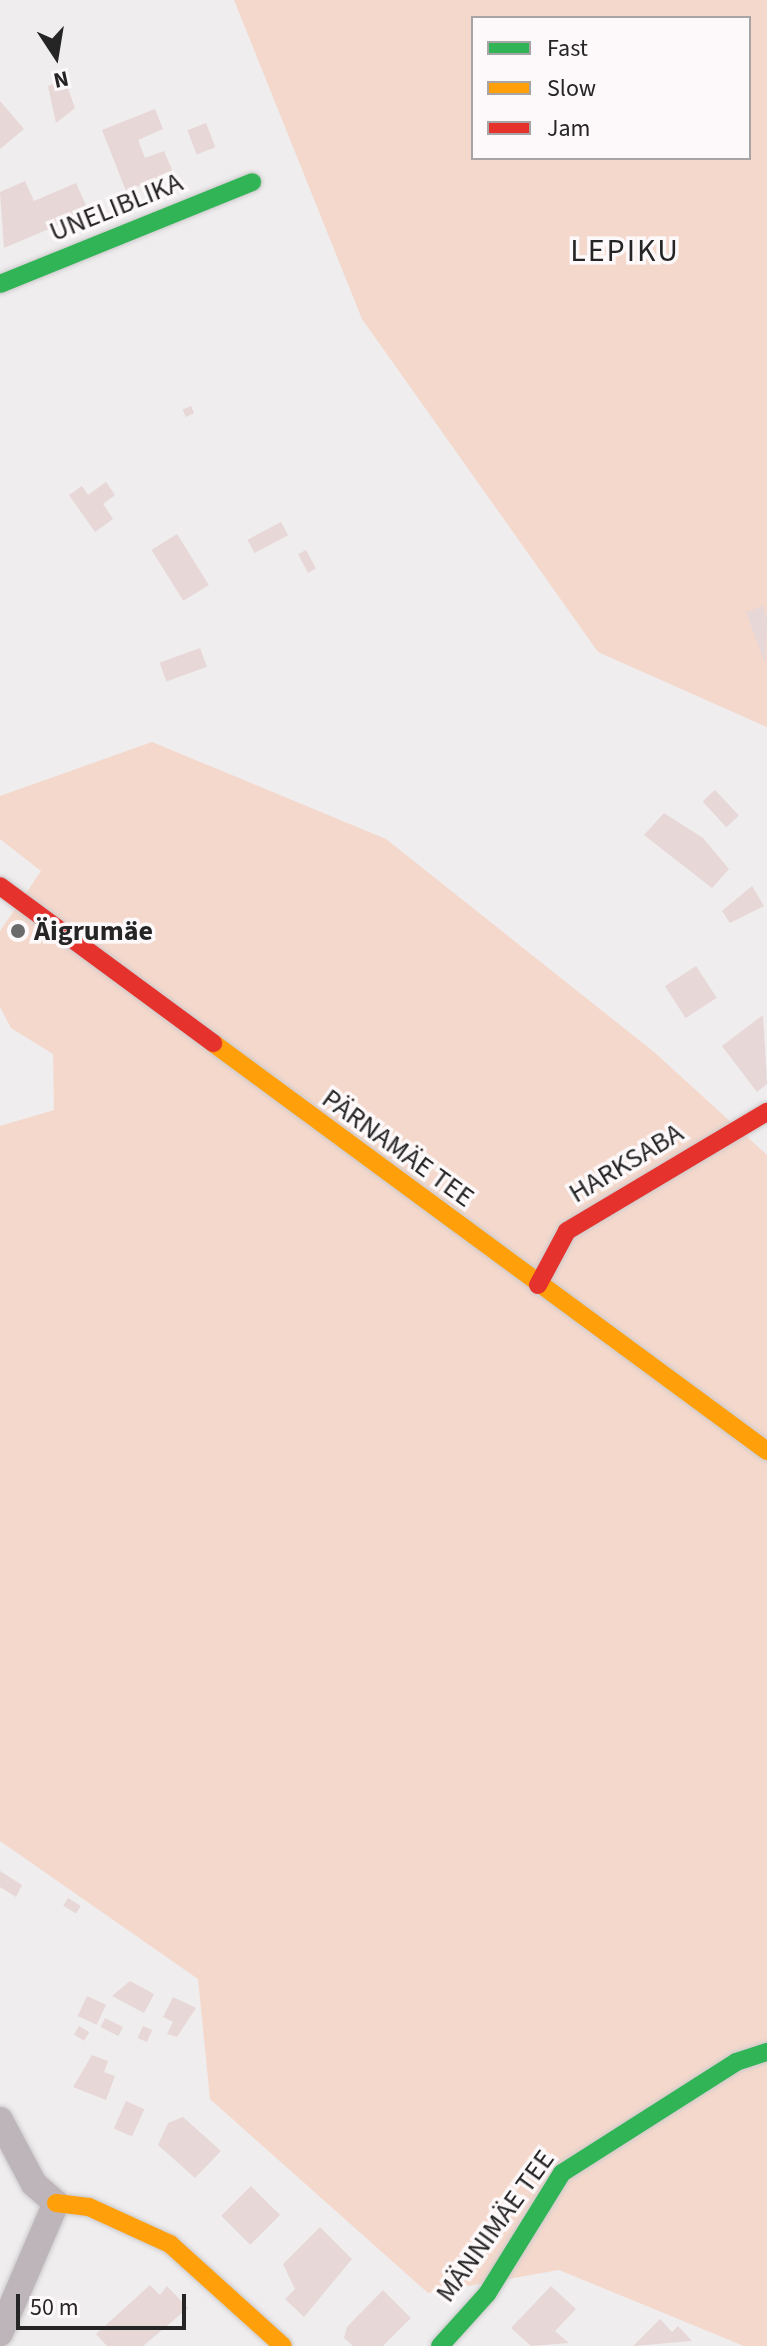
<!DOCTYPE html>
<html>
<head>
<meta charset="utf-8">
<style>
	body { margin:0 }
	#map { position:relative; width:767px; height:2346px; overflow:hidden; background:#efedee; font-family:"Source Sans 3",sans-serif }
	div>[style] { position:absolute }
	.green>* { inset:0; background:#f4d8cc }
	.building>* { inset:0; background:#e7d7d7; transform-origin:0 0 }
	.roads { filter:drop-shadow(0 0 2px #cbc9ca) drop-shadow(0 0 2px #cbc9ca) }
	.street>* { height:26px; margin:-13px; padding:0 13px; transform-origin:13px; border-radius:13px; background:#bdb5ba }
	.fast>* { height:18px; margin:-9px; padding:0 9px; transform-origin:9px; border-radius:9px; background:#30b455 }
	.slow>* { height:18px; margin:-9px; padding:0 9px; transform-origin:9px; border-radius:9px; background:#ff9f0a }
	.jam>* { height:18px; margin:-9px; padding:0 9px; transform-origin:9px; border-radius:9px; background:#e5322d }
	.dots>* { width:22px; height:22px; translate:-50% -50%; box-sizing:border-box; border:4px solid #fdf9fa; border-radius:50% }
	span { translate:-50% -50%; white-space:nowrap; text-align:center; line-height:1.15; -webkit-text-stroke:7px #fdf9fa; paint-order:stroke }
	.street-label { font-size:28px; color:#262525 }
	.poi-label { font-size:28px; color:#262525; font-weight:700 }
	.left { translate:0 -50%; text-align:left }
	.quarter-label { font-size:32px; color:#262525; letter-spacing:2px }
	.legend { position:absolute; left:471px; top:16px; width:280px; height:144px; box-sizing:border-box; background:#fdf9fa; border:2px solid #a7a4a5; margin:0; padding:10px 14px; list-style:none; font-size:24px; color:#262525 }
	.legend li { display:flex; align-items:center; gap:16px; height:40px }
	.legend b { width:40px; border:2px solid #a7a4a5 }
	.north { position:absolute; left:16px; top:16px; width:80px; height:80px; -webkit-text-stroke:6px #fdf9fa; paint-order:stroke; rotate:168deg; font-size:22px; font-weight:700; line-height:32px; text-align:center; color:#262525 }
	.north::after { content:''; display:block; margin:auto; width:28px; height:36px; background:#262525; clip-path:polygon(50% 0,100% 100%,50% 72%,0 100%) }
	.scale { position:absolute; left:16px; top:2294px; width:170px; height:36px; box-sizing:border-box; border:4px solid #262525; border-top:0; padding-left:10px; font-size:24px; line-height:28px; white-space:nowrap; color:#262525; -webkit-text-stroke:6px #fdf9fa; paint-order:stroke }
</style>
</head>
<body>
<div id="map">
	<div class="green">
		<i style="clip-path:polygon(evenodd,234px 0,767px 0,767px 727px,598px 652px,362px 319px,234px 0,473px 18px,749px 18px,749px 158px,473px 158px,473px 18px)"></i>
		<i style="clip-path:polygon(152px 742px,386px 839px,654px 1052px,767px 1155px,767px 2346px,744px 2346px,559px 2270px,428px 2293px,210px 2099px,198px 1979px,0 1841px,0 1126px,54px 1110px,53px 1054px,11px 1028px,0 1007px,0 931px,41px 871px,0 839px,0 796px)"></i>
	</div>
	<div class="building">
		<i style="clip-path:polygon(65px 80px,75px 108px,56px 123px,48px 86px)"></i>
		<i style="clip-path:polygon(0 101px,24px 129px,0 149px)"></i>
		<i style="clip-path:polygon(155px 109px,163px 129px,138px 140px,145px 158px,164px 151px,173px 172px,126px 191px,102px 130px)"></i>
		<i style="left:206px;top:123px;width:26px;height:20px;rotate:69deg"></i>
		<i style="clip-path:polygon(25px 181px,34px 201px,76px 183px,89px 212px,4px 248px,0 192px)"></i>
		<i style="left:191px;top:406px;width:8px;height:9px;rotate:67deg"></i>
		<i style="clip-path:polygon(106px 482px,115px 495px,103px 504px,113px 519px,95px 532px,69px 495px,82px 486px,88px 495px)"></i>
		<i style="left:281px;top:522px;width:15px;height:38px;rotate:62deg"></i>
		<i style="left:177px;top:534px;width:60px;height:30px;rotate:58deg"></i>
		<i style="left:306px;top:550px;width:21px;height:9px;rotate:62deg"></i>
		<i style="clip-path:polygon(763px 606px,767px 618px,765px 664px,746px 612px)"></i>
		<i style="left:200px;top:648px;width:20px;height:43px;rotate:70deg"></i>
		<i style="left:715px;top:790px;width:35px;height:17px;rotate:47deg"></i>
		<i style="clip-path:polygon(664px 813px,703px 838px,729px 869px,712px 888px,644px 835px)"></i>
		<i style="clip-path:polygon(752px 886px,764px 906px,730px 923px,722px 911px)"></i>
		<i style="left:696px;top:966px;width:38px;height:37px;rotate:57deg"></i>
		<i style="clip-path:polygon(763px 1015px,767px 1084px,757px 1092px,722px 1046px)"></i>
		<i style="clip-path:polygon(0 1871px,22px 1885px,16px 1897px,0 1887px)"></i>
		<i style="left:68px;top:1898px;width:15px;height:9px;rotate:32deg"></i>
		<i style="clip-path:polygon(130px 1981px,154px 1994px,144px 2013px,112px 1996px)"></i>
		<i style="left:87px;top:1996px;width:21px;height:22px;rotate:25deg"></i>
		<i style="clip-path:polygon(173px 1997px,196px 2008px,177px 2037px,167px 2034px,173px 2022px,163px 2017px)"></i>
		<i style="left:105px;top:2018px;width:20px;height:10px;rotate:27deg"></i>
		<i style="left:79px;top:2026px;width:12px;height:10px;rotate:31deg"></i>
		<i style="left:143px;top:2026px;width:10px;height:13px;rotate:24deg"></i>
		<i style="clip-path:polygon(92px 2055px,108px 2061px,104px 2072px,115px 2076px,106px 2100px,73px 2087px)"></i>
		<i style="left:126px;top:2101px;width:20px;height:30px;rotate:24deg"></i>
		<i style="clip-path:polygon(183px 2117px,221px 2151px,195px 2178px,158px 2145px,168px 2123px)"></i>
		<i style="left:251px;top:2186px;width:41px;height:42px;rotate:45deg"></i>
		<i style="clip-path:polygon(320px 2227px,352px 2259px,304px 2317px,285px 2299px,295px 2289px,283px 2264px)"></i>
		<i style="clip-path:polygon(150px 2285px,160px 2295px,167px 2286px,188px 2308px,143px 2346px,107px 2346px,96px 2334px)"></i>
		<i style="clip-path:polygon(551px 2286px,576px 2309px,555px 2331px,569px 2343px,531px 2346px,511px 2328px)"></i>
		<i style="clip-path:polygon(383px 2290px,411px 2318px,383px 2346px,353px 2346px,344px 2338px,347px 2327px)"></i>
		<i style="clip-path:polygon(660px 2319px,672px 2332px,678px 2326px,692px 2341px,633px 2346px)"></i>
	</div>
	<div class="roads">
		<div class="street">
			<i style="left:0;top:2120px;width:72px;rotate:62deg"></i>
			<i style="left:34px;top:2184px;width:29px;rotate:41deg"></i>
			<i style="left:56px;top:2203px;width:142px;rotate:113.3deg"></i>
		</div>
		<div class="fast">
			<i style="left:0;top:284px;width:272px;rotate:-22deg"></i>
			<i style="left:440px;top:2346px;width:70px;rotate:-47.9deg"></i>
			<i style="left:487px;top:2294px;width:142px;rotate:-58.2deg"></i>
			<i style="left:562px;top:2173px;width:206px;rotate:-32.5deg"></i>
			<i style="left:736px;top:2062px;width:33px;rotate:-18deg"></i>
		</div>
		<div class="slow">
			<i style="left:213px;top:1043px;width:688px;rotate:36.37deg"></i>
			<i style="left:56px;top:2203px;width:33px;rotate:7deg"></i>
			<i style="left:89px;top:2207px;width:89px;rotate:24.6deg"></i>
			<i style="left:170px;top:2244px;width:152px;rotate:42.1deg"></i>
		</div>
		<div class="jam">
			<i style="left:0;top:886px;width:265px;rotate:36.4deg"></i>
			<i style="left:538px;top:1285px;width:61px;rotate:-61.8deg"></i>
			<i style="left:567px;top:1231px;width:233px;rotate:-30.8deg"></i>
		</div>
	</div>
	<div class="dots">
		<i style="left:18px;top:931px;background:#6c6b6b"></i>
	</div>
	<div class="street-label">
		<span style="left:116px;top:207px;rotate:-22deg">UNELIBLIKA</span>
		<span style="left:398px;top:1148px;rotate:36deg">PÄRNAMÄE TEE</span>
		<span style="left:626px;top:1163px;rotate:-31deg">HARKSABA</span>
		<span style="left:495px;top:2226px;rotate:-54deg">MÄNNIMÄE TEE</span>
	</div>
	<div class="poi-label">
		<span class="left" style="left:34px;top:931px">Äigrumäe</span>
	</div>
	<div class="quarter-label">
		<span style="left:625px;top:251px">LEPIKU</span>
	</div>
	<ul class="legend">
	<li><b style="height:10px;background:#30b455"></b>Fast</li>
	<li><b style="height:10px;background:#ff9f0a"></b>Slow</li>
	<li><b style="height:10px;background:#e5322d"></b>Jam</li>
	</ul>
	<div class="north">N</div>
	<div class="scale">50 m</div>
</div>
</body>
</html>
